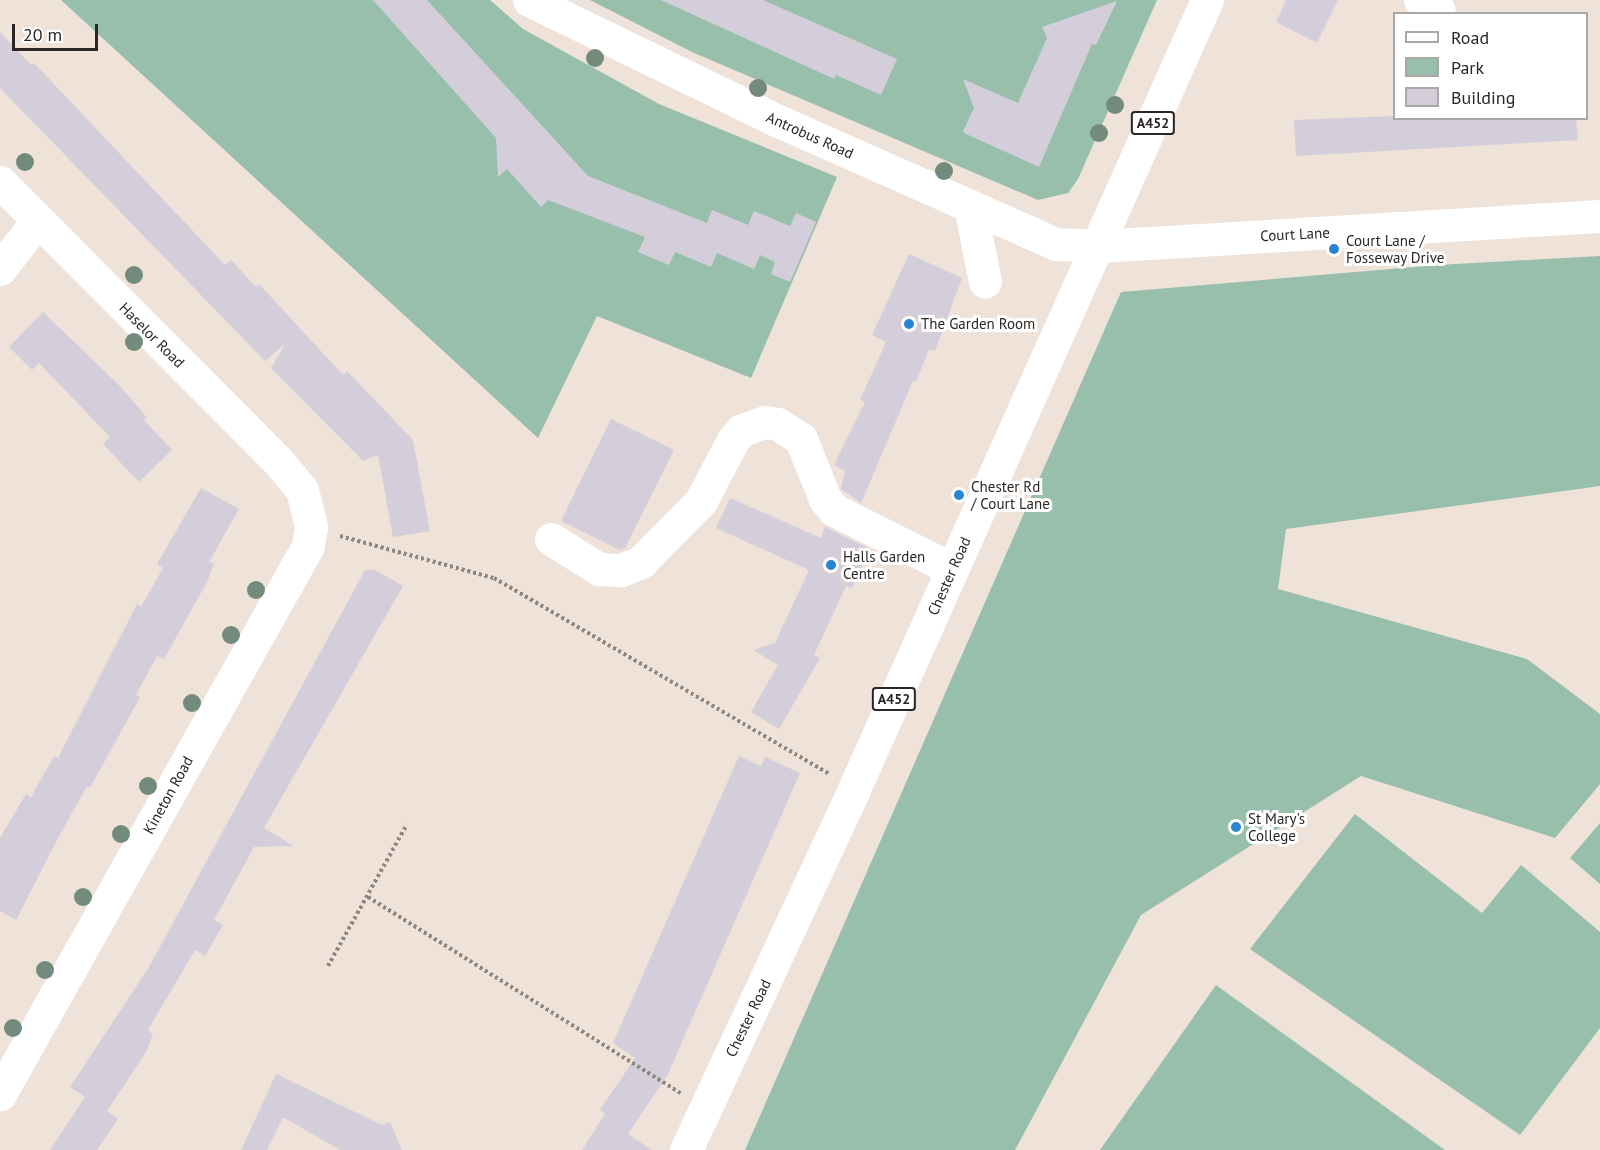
<!DOCTYPE html>
<html>
<head>
<meta charset="utf-8">
<style>
	body { margin:0 }
	#map { position:relative; width:1600px; height:1150px; overflow:hidden; background:#eee2d9; font-family:"PT Sans",sans-serif }
	div>[style] { position:absolute }
	.green>* { inset:0; background:#98bfac }
	.building>* { inset:0; background:#d4ceda }
	.path>* { height:4px; margin-top:-2px; transform-origin:0; background:repeating-linear-gradient(90deg,#8e8680 0 3px,transparent 0 6px) }
	.minor>* { height:33px; margin:-16.5px; padding:0 16.5px; transform-origin:16.5px; border-radius:16.5px; background:#fff }
	.highway>* { height:33px; margin:-16.5px; padding:0 16.5px; transform-origin:16.5px; border-radius:16.5px; background:#fff }
	.trees>* { width:18px; height:18px; margin:-9px; border-radius:50%; background:#738b7c }
	.dots>* { width:16px; height:16px; translate:-50% -50%; box-sizing:border-box; border:3px solid #fff; border-radius:50% }
	span { translate:-50% -50%; white-space:nowrap; text-align:center; line-height:1.15; -webkit-text-stroke:6px #fff; paint-order:stroke }
	.shield-label span { padding:2px 4px; background:#fff; border:2px solid; border-radius:4px; -webkit-text-stroke-width:0 }
	.shield-label { font-size:14px; color:#2b2623; font-weight:700 }
	.street-label { font-size:15px; color:#2b2623 }
	.poi-label { font-size:15px; color:#2b2623 }
	.left { translate:0 -50%; text-align:left }
	.legend { position:absolute; left:1393px; top:12px; width:195px; height:108px; box-sizing:border-box; background:#fff; border:2px solid #aaa8a7; margin:0; padding:8px 10px; list-style:none; font-size:18px; color:#2b2623 }
	.legend li { display:flex; align-items:center; gap:12px; height:30px }
	.legend b { width:30px; border:2px solid #aaa8a7 }
	.scale { position:absolute; left:12px; top:24px; width:86px; height:27px; box-sizing:border-box; border:3px solid #2b2623; border-top:0; padding-left:8px; font-size:18px; line-height:21px; white-space:nowrap; color:#2b2623; -webkit-text-stroke:4px #fff; paint-order:stroke }
</style>
</head>
<body>
<div id="map">
	<div class="green">
		<i style="clip-path:polygon(61px 0,490px 0,523px 29px,659px 104px,837px 177px,751px 378px,597px 316px,538px 438px)"></i>
		<i style="clip-path:polygon(590px 0,1157px 0,1078px 179px,1068px 193px,1038px 200px,692px 52px)"></i>
		<i style="clip-path:polygon(1600px 256px,1600px 486px,1286px 529px,1278px 589px,1527px 659px,1600px 714px,1600px 784px,1555px 838px,1361px 776px,1141px 915px,1015px 1150px,745px 1150px,1121px 292px,1438px 265px)"></i>
		<i style="clip-path:polygon(1355px 814px,1482px 913px,1521px 865px,1600px 932px,1600px 1028px,1520px 1135px,1250px 949px)"></i>
		<i style="clip-path:polygon(1600px 823px,1600px 884px,1570px 858px)"></i>
		<i style="clip-path:polygon(1216px 985px,1445px 1150px,1100px 1150px)"></i>
	</div>
	<div class="building">
		<i style="clip-path:polygon(373px 0,427px 0,588px 176px,707px 223px,712px 210px,748px 225px,754px 211px,790px 226px,796px 213px,816px 222px,790px 282px,771px 274px,775px 262px,760px 255px,754px 269px,717px 253px,711px 267px,675px 252px,669px 265px,638px 252px,645px 237px,548px 200px,541px 207px,507px 169px,498px 177px,496px 138px)"></i>
		<i style="clip-path:polygon(661px 0,763px 0,897px 59px,881px 95px,836px 75px,834px 79px)"></i>
		<i style="clip-path:polygon(1286px 0,1338px 0,1317px 43px,1276px 22px)"></i>
		<i style="clip-path:polygon(1117px 1px,1096px 45px,1092px 44px,1039px 167px,966px 134px,963px 131px,974px 108px,963px 79px,1018px 103px,1047px 38px,1042px 27px)"></i>
		<i style="clip-path:polygon(0 32px,31px 65px,34px 63px,225px 265px,231px 260px,256px 287px,259px 284px,343px 375px,347px 371px,413px 440px,430px 531px,393px 537px,378px 455px,363px 461px,271px 368px,285px 344px,265px 361px,0 88px)"></i>
		<i style="clip-path:polygon(1395px 116px,1576px 118px,1578px 140px,1296px 156px,1294px 120px)"></i>
		<i style="clip-path:polygon(909px 254px,962px 278px,935px 351px,929px 349px,916px 382px,913px 381px,861px 503px,841px 489px,845px 471px,834px 465px,865px 402px,860px 400px,886px 342px,872px 335px)"></i>
		<i style="clip-path:polygon(43px 312px,121px 387px,147px 418px,144px 420px,172px 450px,139px 482px,103px 444px,110px 437px,39px 363px,32px 370px,9px 347px)"></i>
		<i style="clip-path:polygon(611px 419px,674px 450px,625px 548px,620px 550px,561px 521px)"></i>
		<i style="clip-path:polygon(201px 488px,239px 509px,209px 562px,214px 564px,207px 582px,164px 659px,157px 656px,136px 695px,140px 697px,90px 788px,87px 786px,57px 840px,16px 920px,0 911px,0 838px,26px 794px,31px 797px,54px 756px,58px 758px,137px 604px,141px 607px,163px 568px,157px 564px)"></i>
		<i style="clip-path:polygon(730px 498px,821px 538px,825px 527px,870px 549px,852px 588px,846px 586px,814px 655px,820px 658px,779px 729px,751px 712px,778px 665px,753px 650px,775px 643px,809px 570px,716px 528px)"></i>
		<i style="clip-path:polygon(365px 570px,375px 570px,403px 586px,264px 828px,294px 846px,254px 847px,214px 920px,223px 925px,205px 956px,195px 950px,148px 1030px,153px 1034px,146px 1052px,107px 1111px,118px 1119px,97px 1150px,50px 1150px,85px 1097px,70px 1087px,149px 967px)"></i>
		<i style="clip-path:polygon(739px 756px,761px 766px,765px 757px,800px 773px,667px 1076px,628px 1134px,652px 1150px,582px 1150px,605px 1114px,600px 1110px,635px 1058px,613px 1043px)"></i>
		<i style="clip-path:polygon(276px 1074px,382px 1125px,390px 1122px,402px 1150px,340px 1150px,283px 1117px,267px 1150px,241px 1150px)"></i>
	</div>
	<div class="path">
		<i style="left:340px;top:536px;width:160px;rotate:15.3deg"></i>
		<i style="left:494px;top:578px;width:388px;rotate:30.3deg"></i>
		<i style="left:368px;top:897px;width:369px;rotate:32.1deg"></i>
		<i style="left:328px;top:966px;width:162px;rotate:-60.9deg"></i>
	</div>
	<div class="minor">
		<i style="left:529px;top:0;width:275px;rotate:25.9deg"></i>
		<i style="left:776px;top:120px;width:306px;rotate:23.9deg"></i>
		<i style="left:1056px;top:244px;width:43px;rotate:2.7deg"></i>
		<i style="left:1099px;top:246px;width:502px;rotate:-3.43deg"></i>
		<i style="left:1420px;top:0;width:21px;rotate:28deg"></i>
		<i style="left:0;top:182px;width:395px;rotate:45.1deg"></i>
		<i style="left:279px;top:462px;width:36px;rotate:51deg"></i>
		<i style="left:302px;top:490px;width:38px;rotate:76deg"></i>
		<i style="left:311px;top:527px;width:19px;rotate:99deg"></i>
		<i style="left:308px;top:546px;width:629px;rotate:119.34deg"></i>
		<i style="left:970px;top:206px;width:77px;rotate:78.8deg"></i>
		<i style="left:0;top:269px;width:62px;rotate:-52.2deg"></i>
		<i style="left:551px;top:539px;width:57px;rotate:32deg"></i>
		<i style="left:599px;top:569px;width:22px;rotate:3deg"></i>
		<i style="left:621px;top:570px;width:22px;rotate:-22deg"></i>
		<i style="left:641px;top:562px;width:86px;rotate:-45.5deg"></i>
		<i style="left:701px;top:501px;width:69px;rotate:-62.3deg"></i>
		<i style="left:733px;top:440px;width:13px;rotate:-48deg"></i>
		<i style="left:742px;top:430px;width:24px;rotate:-19deg"></i>
		<i style="left:765px;top:422px;width:13px;rotate:9deg"></i>
		<i style="left:778px;top:424px;width:27px;rotate:33deg"></i>
		<i style="left:801px;top:439px;width:65px;rotate:68.2deg"></i>
		<i style="left:825px;top:499px;width:14px;rotate:51deg"></i>
		<i style="left:834px;top:510px;width:132px;rotate:26.6deg"></i>
	</div>
	<div class="highway">
		<i style="left:686px;top:1150px;width:398px;rotate:-65deg"></i>
		<i style="left:854px;top:789px;width:864px;rotate:-65.9deg"></i>
	</div>
	<div class="trees">
		<i style="left:595px;top:58px"></i>
		<i style="left:758px;top:88px"></i>
		<i style="left:1115px;top:105px"></i>
		<i style="left:1099px;top:133px"></i>
		<i style="left:25px;top:162px"></i>
		<i style="left:944px;top:171px"></i>
		<i style="left:134px;top:275px"></i>
		<i style="left:134px;top:342px"></i>
		<i style="left:256px;top:590px"></i>
		<i style="left:231px;top:635px"></i>
		<i style="left:192px;top:703px"></i>
		<i style="left:148px;top:786px"></i>
		<i style="left:121px;top:834px"></i>
		<i style="left:83px;top:897px"></i>
		<i style="left:45px;top:970px"></i>
		<i style="left:13px;top:1028px"></i>
	</div>
	<div class="dots">
		<i style="left:1334px;top:249px;background:#2984d1"></i>
		<i style="left:909px;top:324px;background:#2984d1"></i>
		<i style="left:959px;top:495px;background:#2984d1"></i>
		<i style="left:831px;top:565px;background:#2984d1"></i>
		<i style="left:1236px;top:827px;background:#2984d1"></i>
	</div>
	<div class="shield-label">
		<span style="left:1153px;top:123px">A452</span>
		<span style="left:894px;top:699px">A452</span>
	</div>
	<div class="street-label">
		<span style="left:810px;top:135px;rotate:24deg">Antrobus Road</span>
		<span style="left:1295px;top:234px;rotate:-3deg">Court Lane</span>
		<span style="left:152px;top:335px;rotate:45deg">Haselor Road</span>
		<span style="left:949px;top:576px;rotate:-66deg">Chester Road</span>
		<span style="left:168px;top:795px;rotate:-61deg">Kineton Road</span>
		<span style="left:748px;top:1018px;rotate:-64deg">Chester Road</span>
	</div>
	<div class="poi-label">
		<span class="left" style="left:1346px;top:249px">Court Lane /<br>Fosseway Drive</span>
		<span class="left" style="left:921px;top:324px">The Garden Room</span>
		<span class="left" style="left:971px;top:495px">Chester Rd<br>/ Court Lane</span>
		<span class="left" style="left:843px;top:565px">Halls Garden<br>Centre</span>
		<span class="left" style="left:1248px;top:827px">St Mary's<br>College</span>
	</div>
	<ul class="legend">
	<li><b style="height:8px;background:#fff"></b>Road</li>
	<li><b style="height:16px;background:#98bfac"></b>Park</li>
	<li><b style="height:16px;background:#d4ceda"></b>Building</li>
	</ul>
	<div class="scale">20 m</div>
</div>
</body>
</html>
